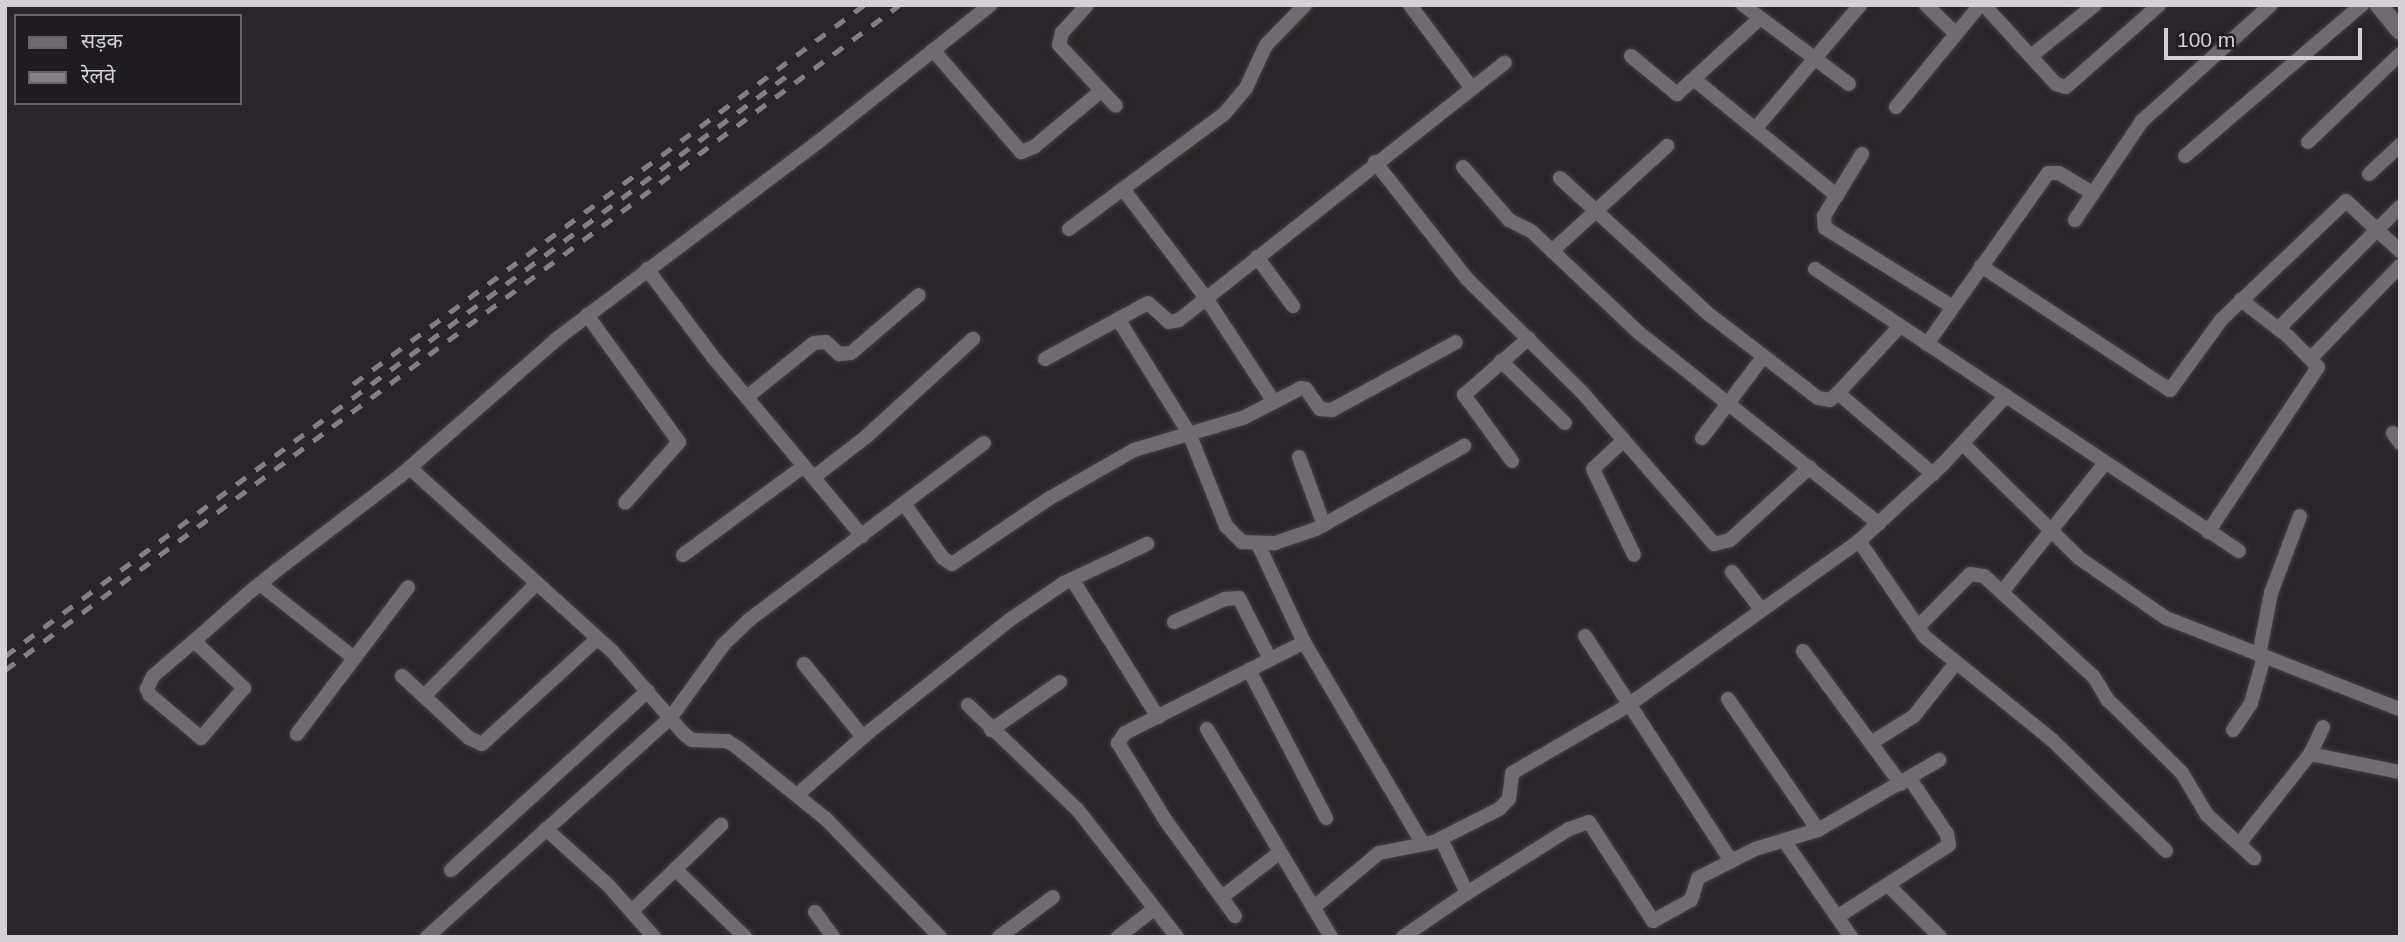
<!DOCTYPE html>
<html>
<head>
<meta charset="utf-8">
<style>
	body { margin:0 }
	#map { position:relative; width:2405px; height:942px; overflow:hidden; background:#292529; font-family:Helvetica,"Noto Sans Devanagari",sans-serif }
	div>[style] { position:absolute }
	.roads { filter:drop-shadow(0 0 2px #434144) drop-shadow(0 0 2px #434144) }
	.minor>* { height:14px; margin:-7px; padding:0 7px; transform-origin:7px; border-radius:7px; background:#706b70 }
	.tertiary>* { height:18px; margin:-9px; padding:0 9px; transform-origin:9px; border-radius:9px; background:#706b70 }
	.rail>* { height:4.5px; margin-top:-2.25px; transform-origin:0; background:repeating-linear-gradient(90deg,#838083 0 12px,transparent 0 24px) }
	span { translate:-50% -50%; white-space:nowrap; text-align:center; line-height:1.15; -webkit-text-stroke:7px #1f1c20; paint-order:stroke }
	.frame { position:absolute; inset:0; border:7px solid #d3d1d4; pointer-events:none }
	.legend { position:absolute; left:14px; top:14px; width:228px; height:91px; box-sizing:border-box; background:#1f1c20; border:2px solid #676468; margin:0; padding:9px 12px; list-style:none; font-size:21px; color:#d3d1d4 }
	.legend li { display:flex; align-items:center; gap:14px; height:35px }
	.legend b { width:35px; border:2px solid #676468 }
	.scale { position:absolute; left:2164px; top:28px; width:198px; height:32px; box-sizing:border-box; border:4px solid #d3d1d4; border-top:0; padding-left:9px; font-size:21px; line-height:24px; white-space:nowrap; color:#d3d1d4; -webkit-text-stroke:5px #1f1c20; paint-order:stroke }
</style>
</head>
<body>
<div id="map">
	<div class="roads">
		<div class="minor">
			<i style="left:1087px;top:5px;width:38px;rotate:132deg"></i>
			<i style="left:1062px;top:33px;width:12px;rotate:104deg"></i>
			<i style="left:1059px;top:45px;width:83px;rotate:46.9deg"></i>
			<i style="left:1410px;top:5px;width:102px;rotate:53.4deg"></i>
			<i style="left:1743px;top:5px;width:132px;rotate:36.7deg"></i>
			<i style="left:1926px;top:5px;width:40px;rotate:44deg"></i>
			<i style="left:1984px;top:5px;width:107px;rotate:47.7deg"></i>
			<i style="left:2056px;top:84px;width:10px;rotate:17deg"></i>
			<i style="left:2066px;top:87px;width:124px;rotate:-41.4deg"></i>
			<i style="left:933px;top:50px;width:135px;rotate:49.2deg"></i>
			<i style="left:1021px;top:152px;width:14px;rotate:-21deg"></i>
			<i style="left:1034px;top:147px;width:87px;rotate:-39.9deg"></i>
			<i style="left:1631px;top:56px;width:60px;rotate:39.6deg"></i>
			<i style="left:1677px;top:94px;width:111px;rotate:-42.4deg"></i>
			<i style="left:2031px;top:56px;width:82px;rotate:-38.6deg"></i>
			<i style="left:1695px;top:80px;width:183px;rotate:39.2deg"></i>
			<i style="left:1896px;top:107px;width:132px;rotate:-50.5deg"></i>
			<i style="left:1755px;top:129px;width:162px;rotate:-49.7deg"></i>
			<i style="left:2308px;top:142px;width:127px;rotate:-43.7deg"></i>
			<i style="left:1862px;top:154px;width:73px;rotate:121.5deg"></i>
			<i style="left:1824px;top:216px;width:12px;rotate:85deg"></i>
			<i style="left:1825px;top:228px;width:150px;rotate:31.7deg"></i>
			<i style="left:2185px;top:156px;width:233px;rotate:-40.5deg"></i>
			<i style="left:1375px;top:162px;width:149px;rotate:51.8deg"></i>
			<i style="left:1467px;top:279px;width:160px;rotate:44.5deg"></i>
			<i style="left:1581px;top:391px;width:203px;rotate:49deg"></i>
			<i style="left:1714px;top:544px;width:16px;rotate:-14deg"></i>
			<i style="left:1730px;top:540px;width:108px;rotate:-42.4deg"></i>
			<i style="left:1463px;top:167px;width:70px;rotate:49deg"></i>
			<i style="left:1509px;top:220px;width:25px;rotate:27deg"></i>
			<i style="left:1531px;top:231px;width:147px;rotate:43.3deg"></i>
			<i style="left:1638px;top:332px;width:308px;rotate:38.5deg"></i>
			<i style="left:2369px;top:174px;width:42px;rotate:-43.1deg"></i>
			<i style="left:1560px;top:178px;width:198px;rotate:42.5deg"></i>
			<i style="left:1706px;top:312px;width:141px;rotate:37.5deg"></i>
			<i style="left:1818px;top:398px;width:12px;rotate:9deg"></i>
			<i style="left:1830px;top:400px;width:11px;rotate:-41deg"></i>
			<i style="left:1838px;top:393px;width:91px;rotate:-47.2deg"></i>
			<i style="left:1123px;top:189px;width:137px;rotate:52.7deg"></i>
			<i style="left:1206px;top:298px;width:124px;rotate:56.8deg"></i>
			<i style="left:2075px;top:220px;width:120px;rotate:-55.9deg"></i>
			<i style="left:2142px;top:121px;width:173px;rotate:-42deg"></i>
			<i style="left:1069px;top:229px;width:194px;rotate:-36.6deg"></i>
			<i style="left:1225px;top:113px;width:33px;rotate:-50deg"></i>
			<i style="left:1246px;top:88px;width:47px;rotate:-65.1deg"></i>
			<i style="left:1266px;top:45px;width:56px;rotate:-45.7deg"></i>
			<i style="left:1552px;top:251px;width:156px;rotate:-42.4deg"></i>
			<i style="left:1257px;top:257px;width:61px;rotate:53.7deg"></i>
			<i style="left:1981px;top:266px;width:226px;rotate:33.3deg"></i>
			<i style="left:2170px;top:390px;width:88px;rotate:-53.8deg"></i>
			<i style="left:2222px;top:319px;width:171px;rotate:-43.6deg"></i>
			<i style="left:2346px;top:201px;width:74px;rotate:42.8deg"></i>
			<i style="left:647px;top:269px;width:110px;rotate:53.1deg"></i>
			<i style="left:713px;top:357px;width:233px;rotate:50.2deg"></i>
			<i style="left:1815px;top:269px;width:509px;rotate:33.63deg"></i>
			<i style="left:587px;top:315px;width:157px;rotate:54.1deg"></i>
			<i style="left:679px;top:442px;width:81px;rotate:131.5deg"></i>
			<i style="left:1118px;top:319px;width:134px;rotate:58.1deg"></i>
			<i style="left:1189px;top:433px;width:100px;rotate:68.3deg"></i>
			<i style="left:1226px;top:526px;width:23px;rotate:45deg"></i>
			<i style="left:1242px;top:542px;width:33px;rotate:2deg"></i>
			<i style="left:1275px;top:543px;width:43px;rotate:-18.9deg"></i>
			<i style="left:1316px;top:529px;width:170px;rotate:-29.3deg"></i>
			<i style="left:2278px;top:329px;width:173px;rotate:-45deg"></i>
			<i style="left:1927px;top:344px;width:209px;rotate:-54.7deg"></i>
			<i style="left:2048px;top:173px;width:11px"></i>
			<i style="left:2059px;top:173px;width:39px;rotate:31deg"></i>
			<i style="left:2312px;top:357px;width:127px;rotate:-46deg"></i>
			<i style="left:1045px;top:359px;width:117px;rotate:-28.5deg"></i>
			<i style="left:1148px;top:303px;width:28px;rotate:42deg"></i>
			<i style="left:1169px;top:322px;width:10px;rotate:-11deg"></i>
			<i style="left:1179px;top:320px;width:415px;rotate:-38.3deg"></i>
			<i style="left:1501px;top:361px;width:89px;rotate:44.1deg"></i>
			<i style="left:1838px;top:393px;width:125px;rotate:40.5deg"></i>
			<i style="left:747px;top:397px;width:86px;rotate:-38.9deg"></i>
			<i style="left:814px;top:343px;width:12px;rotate:-5deg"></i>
			<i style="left:826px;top:342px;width:18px;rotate:43deg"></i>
			<i style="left:839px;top:354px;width:12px;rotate:-5deg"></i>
			<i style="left:851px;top:353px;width:89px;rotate:-40.5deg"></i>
			<i style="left:2393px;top:433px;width:12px;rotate:55deg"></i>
			<i style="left:1702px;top:438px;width:101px;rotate:-53deg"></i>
			<i style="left:1624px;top:440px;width:42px;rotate:136.9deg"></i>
			<i style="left:1593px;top:469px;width:95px;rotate:64.5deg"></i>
			<i style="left:1963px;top:444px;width:163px;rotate:44.5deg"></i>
			<i style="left:2079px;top:558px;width:106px;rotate:34.6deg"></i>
			<i style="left:2166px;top:618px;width:251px;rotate:21.3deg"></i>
			<i style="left:1299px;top:457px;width:72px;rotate:69.8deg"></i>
			<i style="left:1512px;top:461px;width:82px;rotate:-126deg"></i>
			<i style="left:1464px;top:395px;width:86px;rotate:-41.2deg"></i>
			<i style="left:410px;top:468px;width:271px;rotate:42.2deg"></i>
			<i style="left:611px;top:650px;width:111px;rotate:49deg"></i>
			<i style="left:684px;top:734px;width:10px;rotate:37deg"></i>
			<i style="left:692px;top:740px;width:35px;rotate:2deg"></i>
			<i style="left:727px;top:741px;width:13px;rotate:32deg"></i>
			<i style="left:738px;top:748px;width:113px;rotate:38.9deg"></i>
			<i style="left:826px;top:819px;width:164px;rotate:46deg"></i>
			<i style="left:814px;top:477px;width:67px;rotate:-37.7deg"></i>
			<i style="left:867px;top:436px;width:144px;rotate:-42.5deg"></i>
			<i style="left:905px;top:505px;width:65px;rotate:54.4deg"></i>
			<i style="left:943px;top:558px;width:11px;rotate:34deg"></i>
			<i style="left:952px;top:564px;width:118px;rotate:-34deg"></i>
			<i style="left:1050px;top:498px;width:97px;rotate:-29.7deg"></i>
			<i style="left:1134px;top:450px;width:114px;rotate:-16.4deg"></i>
			<i style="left:1243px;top:418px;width:65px;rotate:-27.3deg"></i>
			<i style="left:1301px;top:388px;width:5px;rotate:11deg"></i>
			<i style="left:1306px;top:389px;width:24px;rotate:55deg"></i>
			<i style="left:1320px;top:409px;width:12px;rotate:5deg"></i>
			<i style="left:1332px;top:410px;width:141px;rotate:-28.7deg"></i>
			<i style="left:2208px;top:532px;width:198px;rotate:-56.3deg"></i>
			<i style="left:2318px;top:367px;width:42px;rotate:-134deg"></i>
			<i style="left:2289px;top:337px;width:61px;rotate:-142.4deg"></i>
			<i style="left:1859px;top:541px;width:116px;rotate:55.5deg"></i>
			<i style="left:1925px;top:637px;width:164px;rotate:39deg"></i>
			<i style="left:2052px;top:740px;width:159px;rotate:44.2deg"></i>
			<i style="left:1258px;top:544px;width:108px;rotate:64.9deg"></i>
			<i style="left:1304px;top:642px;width:234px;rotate:59.5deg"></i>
			<i style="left:683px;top:555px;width:150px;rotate:-36.3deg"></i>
			<i style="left:1732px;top:572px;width:47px;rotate:51.9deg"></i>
			<i style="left:1072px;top:579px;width:163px;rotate:58.1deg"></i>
			<i style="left:260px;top:584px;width:120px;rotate:38.2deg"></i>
			<i style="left:2002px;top:592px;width:164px;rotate:-51.4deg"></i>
			<i style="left:1174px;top:622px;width:56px;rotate:-24.3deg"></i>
			<i style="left:1225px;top:599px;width:14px;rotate:-4deg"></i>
			<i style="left:1239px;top:598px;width:68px;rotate:63.1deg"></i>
			<i style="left:1918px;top:627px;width:74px;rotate:-45.5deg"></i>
			<i style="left:1970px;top:574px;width:14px;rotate:8deg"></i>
			<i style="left:1984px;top:576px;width:149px;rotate:42.6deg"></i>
			<i style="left:2094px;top:677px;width:27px;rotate:59deg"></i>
			<i style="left:2108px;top:700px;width:104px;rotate:44.6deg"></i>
			<i style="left:2182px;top:773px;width:49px;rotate:59.2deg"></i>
			<i style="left:2207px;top:815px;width:64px;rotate:42.5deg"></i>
			<i style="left:1585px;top:636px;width:268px;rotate:57deg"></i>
			<i style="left:194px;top:641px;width:69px;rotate:43.2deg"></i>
			<i style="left:244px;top:688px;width:66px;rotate:130.7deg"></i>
			<i style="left:201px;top:738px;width:67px;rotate:-139.9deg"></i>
			<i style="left:150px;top:695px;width:7px;rotate:-117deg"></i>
			<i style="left:147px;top:689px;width:14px;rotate:-65deg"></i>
			<i style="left:153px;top:676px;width:54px;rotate:-40.5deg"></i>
			<i style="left:194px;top:641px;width:76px;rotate:-41.3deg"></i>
			<i style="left:251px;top:591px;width:33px;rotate:-39deg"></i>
			<i style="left:277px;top:570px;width:155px;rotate:-37.4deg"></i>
			<i style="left:400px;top:476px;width:210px;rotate:-41.1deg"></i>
			<i style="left:558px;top:338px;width:326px;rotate:-37deg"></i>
			<i style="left:818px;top:142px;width:220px;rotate:-38.5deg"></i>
			<i style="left:1803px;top:651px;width:165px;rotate:53.6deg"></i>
			<i style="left:2259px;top:655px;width:63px;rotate:-79deg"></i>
			<i style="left:2271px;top:593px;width:82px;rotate:-69.4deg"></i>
			<i style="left:804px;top:664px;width:94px;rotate:51.1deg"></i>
			<i style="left:1249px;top:670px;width:167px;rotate:62.5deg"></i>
			<i style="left:402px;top:676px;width:91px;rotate:42.8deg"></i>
			<i style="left:469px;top:738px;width:14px;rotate:25deg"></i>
			<i style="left:482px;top:744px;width:157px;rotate:-42.4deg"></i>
			<i style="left:424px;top:696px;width:160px;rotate:-45deg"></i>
			<i style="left:1728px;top:699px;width:159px;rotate:55.5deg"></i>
			<i style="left:968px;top:705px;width:151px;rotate:43.7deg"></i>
			<i style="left:1077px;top:809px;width:162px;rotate:52deg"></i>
			<i style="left:1207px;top:729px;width:242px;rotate:59.2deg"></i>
			<i style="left:991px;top:730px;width:84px;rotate:-34.8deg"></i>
			<i style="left:2233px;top:730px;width:32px;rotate:-56deg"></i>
			<i style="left:2251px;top:703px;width:48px;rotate:-74.2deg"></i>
			<i style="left:297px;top:734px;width:184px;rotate:-52.9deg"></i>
			<i style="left:1871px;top:743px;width:51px;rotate:-32.1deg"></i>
			<i style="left:1914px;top:716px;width:66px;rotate:-51.7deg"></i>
			<i style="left:2310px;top:754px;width:92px;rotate:11.3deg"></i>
			<i style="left:797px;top:795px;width:97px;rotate:-41.2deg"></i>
			<i style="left:870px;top:731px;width:180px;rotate:-38.5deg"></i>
			<i style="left:1011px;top:619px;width:64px;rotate:-34.2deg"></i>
			<i style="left:1064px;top:583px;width:92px;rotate:-25.2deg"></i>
			<i style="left:546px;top:829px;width:85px;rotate:42.1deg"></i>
			<i style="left:609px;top:886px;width:68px;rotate:48.6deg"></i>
			<i style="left:1441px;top:839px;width:60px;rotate:64.3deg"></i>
			<i style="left:1467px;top:893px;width:120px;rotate:-32.1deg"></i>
			<i style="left:1569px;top:829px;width:21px;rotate:-19deg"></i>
			<i style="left:1589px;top:822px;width:118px;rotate:57.1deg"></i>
			<i style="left:1653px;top:921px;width:43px;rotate:-28.9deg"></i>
			<i style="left:1691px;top:900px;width:23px;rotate:-72deg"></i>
			<i style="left:1698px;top:878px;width:64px;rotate:-27deg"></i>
			<i style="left:1755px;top:849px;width:66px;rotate:-16.8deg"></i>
			<i style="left:1818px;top:830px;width:140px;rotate:-30deg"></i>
			<i style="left:1785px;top:842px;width:116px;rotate:55.2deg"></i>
			<i style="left:2239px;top:844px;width:115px;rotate:-51.7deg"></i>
			<i style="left:2310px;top:754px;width:30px;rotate:-64deg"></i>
			<i style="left:675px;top:869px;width:98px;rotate:44.2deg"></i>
			<i style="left:451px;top:870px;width:266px;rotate:-42.3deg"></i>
			<i style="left:1889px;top:886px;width:72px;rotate:45deg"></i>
			<i style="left:1222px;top:897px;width:72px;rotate:-37.7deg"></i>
			<i style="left:1313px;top:908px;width:86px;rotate:-39.8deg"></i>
			<i style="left:1379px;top:853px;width:56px;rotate:-11.3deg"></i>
			<i style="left:1434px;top:842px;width:73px;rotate:-26.9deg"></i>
			<i style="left:1499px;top:809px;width:14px;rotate:-45deg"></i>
			<i style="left:1509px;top:799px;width:26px;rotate:-83deg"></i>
			<i style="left:1512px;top:773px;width:133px;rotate:-30.2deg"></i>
			<i style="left:1627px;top:706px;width:285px;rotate:-35.4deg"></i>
			<i style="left:1859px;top:541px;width:114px;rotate:-42.5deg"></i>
			<i style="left:1943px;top:464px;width:93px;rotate:-47.2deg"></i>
			<i style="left:632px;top:911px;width:124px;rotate:-44deg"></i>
			<i style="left:815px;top:912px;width:31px;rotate:54deg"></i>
			<i style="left:1235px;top:916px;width:117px;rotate:-126deg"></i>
			<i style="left:1166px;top:821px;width:92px;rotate:-121.6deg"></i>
			<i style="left:1118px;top:743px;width:12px;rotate:-55deg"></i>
			<i style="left:1125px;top:733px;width:201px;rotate:-26.9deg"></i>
			<i style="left:1837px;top:917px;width:133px;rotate:-32.7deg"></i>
			<i style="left:1949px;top:845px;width:11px;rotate:-100deg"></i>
			<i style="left:1947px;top:834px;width:66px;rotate:-123.9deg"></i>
			<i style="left:427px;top:937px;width:329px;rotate:-42deg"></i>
			<i style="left:671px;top:717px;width:90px;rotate:-54deg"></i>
			<i style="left:724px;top:644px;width:35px;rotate:-44deg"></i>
			<i style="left:749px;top:620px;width:294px;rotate:-37deg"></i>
			<i style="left:999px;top:937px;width:67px;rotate:-36.5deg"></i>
			<i style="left:1118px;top:937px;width:46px;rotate:-37.9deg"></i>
			<i style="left:1403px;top:937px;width:78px;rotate:-34.5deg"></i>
		</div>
		<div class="tertiary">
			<i style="left:2379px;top:5px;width:33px;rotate:51deg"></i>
		</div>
	</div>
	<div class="rail">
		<i style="left:353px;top:384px;width:636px;rotate:-36.56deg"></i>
		<i style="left:5px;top:656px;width:976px;rotate:-36.59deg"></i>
		<i style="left:5px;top:670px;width:1114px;rotate:-36.64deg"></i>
	</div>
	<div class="frame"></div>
	<ul class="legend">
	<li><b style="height:9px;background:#706b70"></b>सड़क</li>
	<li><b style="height:9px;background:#838083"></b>रेलवे</li>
	</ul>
	<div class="scale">100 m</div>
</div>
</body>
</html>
